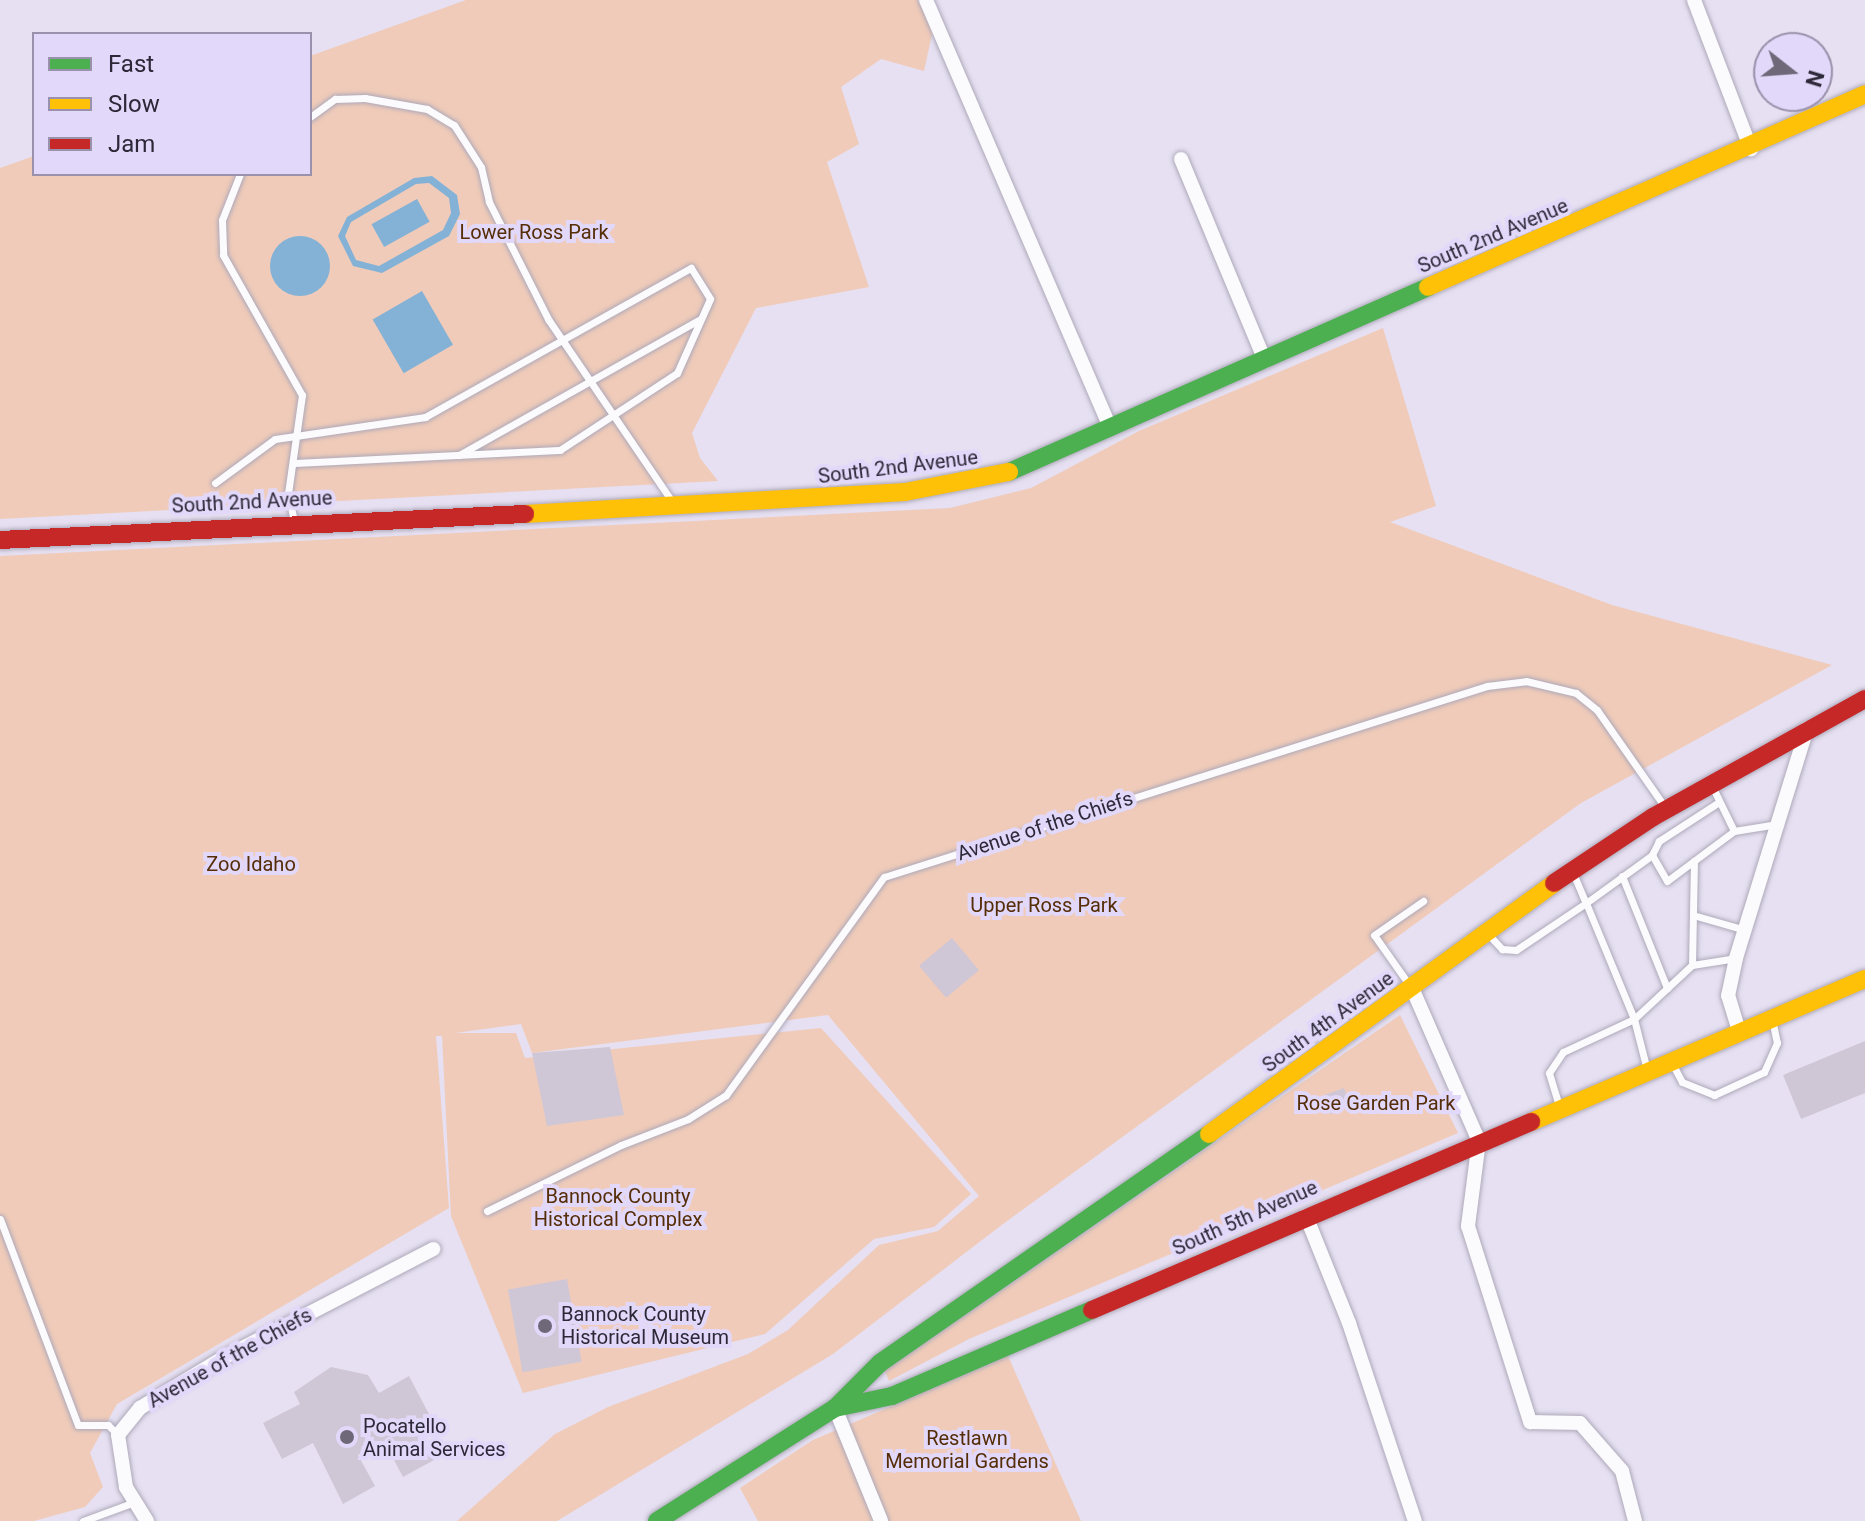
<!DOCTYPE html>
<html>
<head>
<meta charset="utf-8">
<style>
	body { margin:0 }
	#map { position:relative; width:1865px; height:1521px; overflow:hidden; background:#e6e0f2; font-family:Roboto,sans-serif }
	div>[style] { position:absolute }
	.green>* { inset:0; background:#f0cbb9 }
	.water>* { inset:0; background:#83b2d6; transform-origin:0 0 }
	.round { border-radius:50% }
	.building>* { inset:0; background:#cfc7d6; transform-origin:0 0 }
	.roads { filter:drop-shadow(0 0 2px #aea9b9) drop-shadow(0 0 2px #aea9b9) }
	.lane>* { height:7px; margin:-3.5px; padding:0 3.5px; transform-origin:3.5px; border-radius:3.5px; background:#fbfafd }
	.street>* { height:14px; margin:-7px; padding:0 7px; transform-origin:7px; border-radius:7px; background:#fbfafd }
	.fast>* { height:18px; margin:-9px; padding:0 9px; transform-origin:9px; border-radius:9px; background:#4caf50 }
	.slow>* { height:18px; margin:-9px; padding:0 9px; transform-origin:9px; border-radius:9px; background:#ffc107 }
	.jam>* { height:18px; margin:-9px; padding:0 9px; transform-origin:9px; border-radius:9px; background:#c62828 }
	.dots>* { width:22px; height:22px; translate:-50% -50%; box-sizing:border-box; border:4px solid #e2d8fa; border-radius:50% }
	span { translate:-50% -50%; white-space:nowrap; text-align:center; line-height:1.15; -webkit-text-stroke:8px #e2d8fa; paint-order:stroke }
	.park-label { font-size:20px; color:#552d07 }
	.street-label { font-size:20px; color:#2d2838 }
	.poi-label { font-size:20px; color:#2d2838 }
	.left { translate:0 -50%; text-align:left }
	.legend { position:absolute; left:32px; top:32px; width:280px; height:144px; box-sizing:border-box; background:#e2d8fa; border:2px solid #9a92ac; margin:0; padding:10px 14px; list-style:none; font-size:24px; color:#2d2838 }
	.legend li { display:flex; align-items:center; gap:16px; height:40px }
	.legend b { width:40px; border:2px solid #9a92ac }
	.north { position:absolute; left:1753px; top:32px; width:80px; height:80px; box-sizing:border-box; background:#e2d8fa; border:2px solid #9a92ac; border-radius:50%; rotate:107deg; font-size:22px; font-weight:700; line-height:32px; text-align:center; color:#2d2838 }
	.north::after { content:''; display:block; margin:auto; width:28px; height:36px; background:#6e6879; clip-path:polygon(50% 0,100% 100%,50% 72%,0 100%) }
</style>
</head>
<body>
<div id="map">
	<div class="green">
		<i style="clip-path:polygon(466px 0,918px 0,933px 30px,924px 71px,881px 59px,841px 87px,859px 144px,827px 162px,869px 287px,756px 308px,692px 433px,700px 458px,718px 481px,0 519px,0 168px,34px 156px,34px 174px,310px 174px,310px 56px)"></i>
		<i style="clip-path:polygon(1383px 328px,1436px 506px,1390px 522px,1612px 605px,1832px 665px,1581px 803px,1003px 1224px,833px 1354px,557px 1521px,457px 1521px,555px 1434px,608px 1407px,748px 1354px,788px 1330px,879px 1245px,938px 1231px,979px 1196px,828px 1015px,532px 1053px,521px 1024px,455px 1033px,516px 1033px,525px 1058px,821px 1028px,971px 1194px,934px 1227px,874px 1239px,765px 1334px,523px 1393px,451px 1216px,442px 1036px,436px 1036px,449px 1208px,117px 1404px,90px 1453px,103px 1487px,85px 1507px,34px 1521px,0 1521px,0 556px,950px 508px,1031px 488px,1139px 431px)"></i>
		<i style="clip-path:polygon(1400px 1015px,1458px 1133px,969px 1339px,889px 1381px,885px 1371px)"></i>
		<i style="clip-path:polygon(1008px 1356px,1081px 1521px,758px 1521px,740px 1488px,813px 1440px)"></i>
	</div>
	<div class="water">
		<i style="clip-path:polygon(evenodd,432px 176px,457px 195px,460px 214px,449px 236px,382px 273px,353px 266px,338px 236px,347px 217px,414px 178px,432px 176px,429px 183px,449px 198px,451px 213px,443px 230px,379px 266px,356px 260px,345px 236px,351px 222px,416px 184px,429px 183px)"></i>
		<i style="left:417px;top:199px;width:26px;height:52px;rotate:61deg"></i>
		<i class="round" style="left:270px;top:236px;width:60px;height:60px"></i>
		<i style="left:422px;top:291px;width:62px;height:57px;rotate:60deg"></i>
	</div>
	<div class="building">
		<i style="left:952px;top:938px;width:42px;height:43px;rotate:50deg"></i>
		<i style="clip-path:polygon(1865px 1041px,1865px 1093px,1801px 1119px,1783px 1075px)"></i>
		<i style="clip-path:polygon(610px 1047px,624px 1115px,547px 1126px,532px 1053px)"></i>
		<i style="left:1344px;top:1088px;width:20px;height:22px;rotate:70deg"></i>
		<i style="left:567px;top:1279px;width:84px;height:60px;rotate:80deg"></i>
		<i style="clip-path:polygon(331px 1367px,368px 1375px,379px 1393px,409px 1376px,430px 1416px,422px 1433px,434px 1460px,403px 1477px,384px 1441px,358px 1455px,375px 1486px,343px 1504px,313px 1443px,282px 1459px,263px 1423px,300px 1404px,294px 1392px)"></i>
	</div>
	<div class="roads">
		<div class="lane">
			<i style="left:310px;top:117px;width:31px;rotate:-36deg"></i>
			<i style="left:335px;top:99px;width:30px;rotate:-2deg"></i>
			<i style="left:365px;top:98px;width:63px;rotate:10.1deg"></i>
			<i style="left:427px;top:109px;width:31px;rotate:31deg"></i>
			<i style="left:454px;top:125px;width:50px;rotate:57.3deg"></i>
			<i style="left:481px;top:167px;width:36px;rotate:77deg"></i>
			<i style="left:489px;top:202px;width:131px;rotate:63.2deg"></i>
			<i style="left:548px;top:319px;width:222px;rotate:55.8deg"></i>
			<i style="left:240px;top:174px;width:49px;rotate:111.4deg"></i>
			<i style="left:222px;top:220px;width:35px;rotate:88deg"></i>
			<i style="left:223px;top:255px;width:161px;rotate:60.6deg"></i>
			<i style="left:302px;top:395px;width:99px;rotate:98.1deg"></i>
			<i style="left:288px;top:493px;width:29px;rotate:78deg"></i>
			<i style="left:459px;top:455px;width:275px;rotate:-29.4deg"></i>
			<i style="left:215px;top:483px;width:74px;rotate:-36.3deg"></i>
			<i style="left:275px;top:439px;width:152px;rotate:-8.3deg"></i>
			<i style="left:425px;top:417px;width:305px;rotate:-29.3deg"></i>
			<i style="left:691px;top:268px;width:36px;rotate:58deg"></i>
			<i style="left:710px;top:299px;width:81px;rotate:114deg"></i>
			<i style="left:677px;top:373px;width:140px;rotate:146.7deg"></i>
			<i style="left:560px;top:450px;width:267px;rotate:177.2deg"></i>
			<i style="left:1712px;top:786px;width:50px;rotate:63.9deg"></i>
			<i style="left:1719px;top:802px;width:72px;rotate:147deg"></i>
			<i style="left:1659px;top:841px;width:16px;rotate:117deg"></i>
			<i style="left:1652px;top:855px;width:30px;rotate:60deg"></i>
			<i style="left:1667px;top:881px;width:84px;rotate:-36.7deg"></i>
			<i style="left:1734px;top:831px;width:44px;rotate:-9.2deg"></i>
			<i style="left:1573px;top:873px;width:33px;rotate:67deg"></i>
			<i style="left:1586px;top:903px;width:82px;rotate:-36deg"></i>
			<i style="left:1622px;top:876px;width:121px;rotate:68.1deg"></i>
			<i style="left:1693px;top:915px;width:54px;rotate:16.1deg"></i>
			<i style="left:1488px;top:934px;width:21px;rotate:47deg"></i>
			<i style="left:1502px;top:949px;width:14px;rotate:4deg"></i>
			<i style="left:1516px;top:950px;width:84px;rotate:-33.9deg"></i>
			<i style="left:1586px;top:903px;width:126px;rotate:67.5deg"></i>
			<i style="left:1634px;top:1019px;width:78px;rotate:155.1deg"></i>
			<i style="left:1563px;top:1052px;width:25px;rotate:124deg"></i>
			<i style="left:1549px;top:1073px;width:34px;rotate:73deg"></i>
			<i style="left:1692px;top:965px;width:104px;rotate:-88.9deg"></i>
			<i style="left:1410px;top:986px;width:62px;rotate:-125.2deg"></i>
			<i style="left:1374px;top:935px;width:60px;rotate:-34.8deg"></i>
			<i style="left:1673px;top:1065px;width:19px;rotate:62deg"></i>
			<i style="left:1682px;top:1082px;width:35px;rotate:22deg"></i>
			<i style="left:1714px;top:1095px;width:55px;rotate:-24.7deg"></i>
			<i style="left:1764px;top:1072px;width:32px;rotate:-66deg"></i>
			<i style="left:1777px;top:1043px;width:24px;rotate:-102deg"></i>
			<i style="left:1647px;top:1070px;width:53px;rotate:-104.3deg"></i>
			<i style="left:1634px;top:1019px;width:79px;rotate:-43deg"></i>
			<i style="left:1692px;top:965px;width:45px;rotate:-9deg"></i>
			<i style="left:487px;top:1211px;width:149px;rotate:-26.2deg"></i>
			<i style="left:621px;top:1145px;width:72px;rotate:-21.2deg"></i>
			<i style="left:688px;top:1119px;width:45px;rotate:-32.3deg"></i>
			<i style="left:726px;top:1095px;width:269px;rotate:-54.1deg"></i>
			<i style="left:884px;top:877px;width:633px;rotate:-17.58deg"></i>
			<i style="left:1487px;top:686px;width:39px;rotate:-7deg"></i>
			<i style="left:1526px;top:681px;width:51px;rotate:13.5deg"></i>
			<i style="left:1576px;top:693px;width:27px;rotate:39deg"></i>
			<i style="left:1597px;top:710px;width:118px;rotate:55deg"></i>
			<i style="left:0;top:1219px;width:220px;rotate:69.3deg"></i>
			<i style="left:78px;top:1425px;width:30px"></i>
			<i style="left:108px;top:1425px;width:14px;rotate:45deg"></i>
			<i style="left:83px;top:1521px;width:52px;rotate:-20.2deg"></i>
		</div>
		<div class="street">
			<i style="left:926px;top:0;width:465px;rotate:66.7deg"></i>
			<i style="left:1694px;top:0;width:160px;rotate:69.1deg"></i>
			<i style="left:1181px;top:159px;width:219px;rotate:67.4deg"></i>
			<i style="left:1412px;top:988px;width:167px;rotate:66.4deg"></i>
			<i style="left:1479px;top:1141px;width:86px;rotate:97.4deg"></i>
			<i style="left:1468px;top:1226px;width:206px;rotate:72.4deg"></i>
			<i style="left:1530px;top:1422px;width:50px;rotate:1.1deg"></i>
			<i style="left:1580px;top:1423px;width:64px;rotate:48.8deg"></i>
			<i style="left:1622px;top:1471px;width:52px;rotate:75.4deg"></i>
			<i style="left:1739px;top:1031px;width:37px;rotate:-107deg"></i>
			<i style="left:1728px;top:996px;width:39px;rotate:-78deg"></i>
			<i style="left:1736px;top:958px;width:240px;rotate:-72.8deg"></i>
			<i style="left:1306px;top:1216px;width:115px;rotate:68.1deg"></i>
			<i style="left:1349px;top:1323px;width:209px;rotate:71.6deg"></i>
			<i style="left:835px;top:1408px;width:122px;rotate:67.8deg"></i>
			<i style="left:147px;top:1521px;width:40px;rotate:-122deg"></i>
			<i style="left:126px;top:1487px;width:53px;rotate:-98.7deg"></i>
			<i style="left:118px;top:1435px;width:35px;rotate:-51deg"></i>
			<i style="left:140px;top:1408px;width:97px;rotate:-31.1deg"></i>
			<i style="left:223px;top:1358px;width:237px;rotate:-27.4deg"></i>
		</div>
		<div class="fast">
			<i style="left:1009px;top:472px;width:458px;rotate:-23.8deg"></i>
			<i style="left:836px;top:1407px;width:62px;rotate:-45deg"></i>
			<i style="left:880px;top:1363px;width:401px;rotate:-34.8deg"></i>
			<i style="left:657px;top:1521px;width:211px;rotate:-32.4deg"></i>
			<i style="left:835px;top:1408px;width:58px;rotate:-11.9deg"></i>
			<i style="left:892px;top:1396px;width:218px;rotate:-23.3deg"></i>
		</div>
		<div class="slow">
			<i style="left:1428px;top:287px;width:478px;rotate:-23.8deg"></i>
			<i style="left:525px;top:514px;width:381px;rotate:-3.3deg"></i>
			<i style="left:905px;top:492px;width:106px;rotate:-10.9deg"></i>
			<i style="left:1531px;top:1122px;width:363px;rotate:-23.2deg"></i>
			<i style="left:1209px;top:1134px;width:427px;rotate:-36deg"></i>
		</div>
		<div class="jam">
			<i style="left:0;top:540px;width:526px;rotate:-2.84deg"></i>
			<i style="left:1554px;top:883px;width:119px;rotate:-33.7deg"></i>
			<i style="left:1653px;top:817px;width:243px;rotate:-29.1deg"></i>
			<i style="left:1092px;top:1310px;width:478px;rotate:-23.2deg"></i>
		</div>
	</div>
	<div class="dots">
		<i style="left:545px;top:1326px;background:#6e6879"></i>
		<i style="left:347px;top:1437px;background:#6e6879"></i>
	</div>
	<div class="park-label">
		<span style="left:534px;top:232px">Lower Ross Park</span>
		<span style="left:251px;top:864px">Zoo Idaho</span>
		<span style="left:1044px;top:905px">Upper Ross Park</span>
		<span style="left:1376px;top:1103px">Rose Garden Park</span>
		<span style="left:618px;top:1208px">Bannock County<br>Historical Complex</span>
		<span style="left:967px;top:1450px">Restlawn<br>Memorial Gardens</span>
	</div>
	<div class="street-label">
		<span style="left:1493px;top:236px;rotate:-23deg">South 2nd Avenue</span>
		<span style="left:898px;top:467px;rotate:-7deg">South 2nd Avenue</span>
		<span style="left:252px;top:502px;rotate:-3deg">South 2nd Avenue</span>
		<span style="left:1045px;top:826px;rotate:-18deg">Avenue of the Chiefs</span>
		<span style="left:1328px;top:1022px;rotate:-36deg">South 4th Avenue</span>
		<span style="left:1245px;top:1218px;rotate:-24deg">South 5th Avenue</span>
		<span style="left:230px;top:1358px;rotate:-29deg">Avenue of the Chiefs</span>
	</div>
	<div class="poi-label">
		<span class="left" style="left:561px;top:1326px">Bannock County<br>Historical Museum</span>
		<span class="left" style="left:363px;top:1438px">Pocatello<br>Animal Services</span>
	</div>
	<ul class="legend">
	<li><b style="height:10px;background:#4caf50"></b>Fast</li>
	<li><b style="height:10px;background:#ffc107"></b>Slow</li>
	<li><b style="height:10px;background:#c62828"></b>Jam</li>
	</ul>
	<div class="north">N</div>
</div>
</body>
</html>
